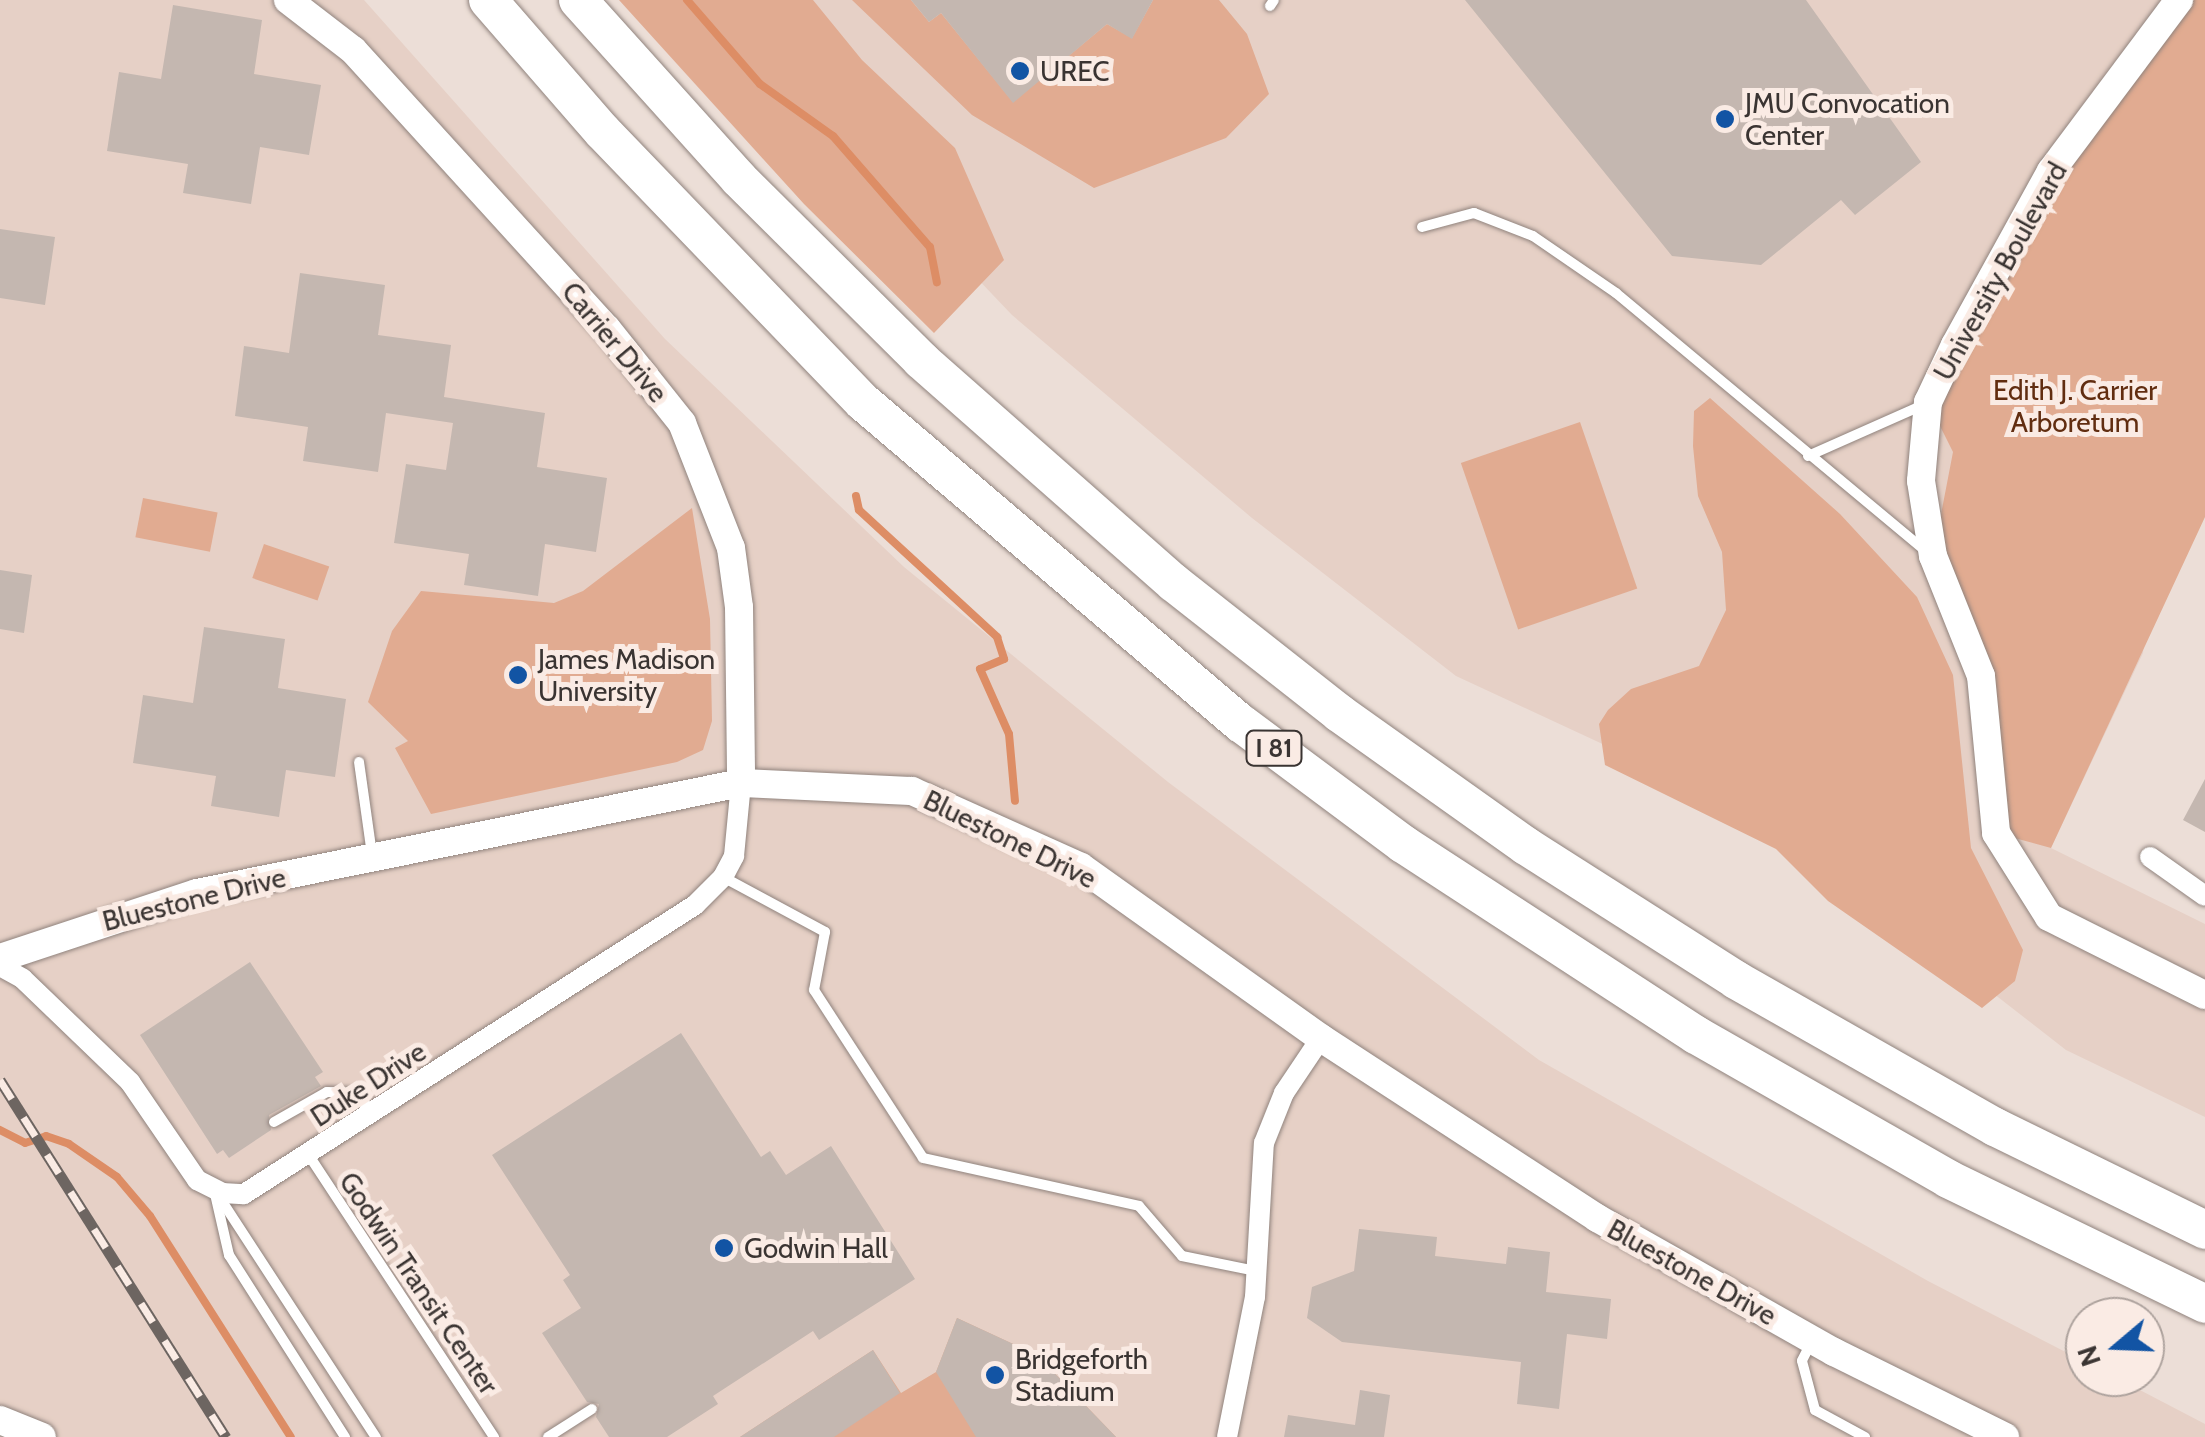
<!DOCTYPE html>
<html>
<head>
<meta charset="utf-8">
<style>
	body { margin:0 }
	#map { position:relative; width:2205px; height:1437px; overflow:hidden; background:#ecded7; font-family:Cabin,sans-serif }
	div>[style] { position:absolute }
	.built>* { inset:0; background:#e6d0c6 }
	.green>* { inset:0; background:#e1ab91; transform-origin:0 0 }
	.stream>* { height:8px; margin:-4px; padding:0 4px; transform-origin:4px; border-radius:4px; background:#dd8d65 }
	.building>* { inset:0; background:#c4b7b0 }
	.roads { filter:drop-shadow(0 0 2px #90837d) drop-shadow(0 0 2px #90837d) }
	.lane>* { height:10px; margin:-5px; padding:0 5px; transform-origin:5px; border-radius:5px; background:#fff }
	.street>* { height:20px; margin:-10px; padding:0 10px; transform-origin:10px; border-radius:10px; background:#fff }
	.secondary>* { height:28px; margin:-14px; padding:0 14px; transform-origin:14px; border-radius:14px; background:#fff }
	.highway>* { height:38px; margin:-19px; padding:0 19px; transform-origin:19px; border-radius:19px; background:#fff }
	.rail>* { height:11px; margin-top:-5.5px; transform-origin:0; background:repeating-linear-gradient(90deg,#faebe4 0 22px,#6d6561 0 44px); box-sizing:border-box; border-block:2px solid #6d6561 }
	.dots>* { width:28px; height:28px; translate:-50% -50%; box-sizing:border-box; border:5px solid #faebe4; border-radius:50% }
	span { translate:-50% -50%; white-space:nowrap; text-align:center; line-height:1.15; -webkit-text-stroke:10px #faebe4; paint-order:stroke }
	.shield-label span { padding:2px 8px; background:#faebe4; border:2px solid; border-radius:8px; -webkit-text-stroke-width:0 }
	.shield-label { font-size:25px; color:#3a3432; font-weight:700 }
	.poi-label { font-size:28px; color:#3a3432 }
	.left { translate:0 -50%; text-align:left }
	.street-label { font-size:28px; color:#3a3432 }
	.park-label { font-size:28px; color:#612d10 }
	.north { position:absolute; left:2065px; top:1297px; width:100px; height:100px; box-sizing:border-box; background:#faebe4; border:2px solid #ada29d; border-radius:50%; rotate:251deg; font-size:28px; font-weight:700; line-height:40px; text-align:center; color:#3a3432 }
	.north::after { content:''; display:block; margin:auto; width:35px; height:45px; background:#1254a4; clip-path:polygon(50% 0,100% 100%,50% 72%,0 100%) }
</style>
</head>
<body>
<div id="map">
	<div class="built">
		<i style="clip-path:polygon(0 0,364px 0,665px 339px,904px 567px,1168px 782px,1539px 1060px,1928px 1281px,2085px 1362px,2085px 1377px,2115px 1377px,2205px 1424px,2205px 1437px,0 1437px)"></i>
		<i style="clip-path:polygon(712px 0,2205px 0,2143px 653px,2051px 848px,2205px 924px,2205px 1117px,2066px 1050px,1777px 825px,1456px 676px,1252px 518px,1012px 315px)"></i>
	</div>
	<div class="green">
		<i style="clip-path:polygon(619px 0,813px 0,862px 60px,955px 148px,1004px 260px,934px 333px,804px 204px)"></i>
		<i style="clip-path:polygon(852px 0,911px 0,929px 22px,941px 13px,1013px 102px,1107px 24px,1132px 38px,1153px 0,1219px 0,1247px 34px,1269px 94px,1226px 138px,1094px 188px,972px 115px)"></i>
		<i style="clip-path:polygon(2179px 0,2205px 0,2205px 517px,2051px 848px,1996px 833px,1981px 676px,1933px 556px,1953px 452px,1928px 402px,2051px 171px)"></i>
		<i style="clip-path:polygon(1710px 398px,1840px 514px,1917px 597px,1953px 675px,1971px 848px,2023px 950px,2015px 981px,1982px 1008px,1828px 901px,1776px 849px,1605px 765px,1599px 724px,1608px 710px,1631px 689px,1699px 666px,1726px 610px,1722px 552px,1698px 496px,1693px 446px,1694px 411px)"></i>
		<i style="left:1580px;top:422px;width:176px;height:126px;rotate:71deg"></i>
		<i style="left:143px;top:498px;width:76px;height:40px;rotate:11deg"></i>
		<i style="clip-path:polygon(692px 508px,710px 619px,712px 721px,703px 750px,677px 762px,431px 814px,395px 748px,408px 741px,368px 702px,392px 631px,421px 591px,554px 603px,583px 591px)"></i>
		<i style="left:264px;top:544px;width:69px;height:36px;rotate:19deg"></i>
		<i style="clip-path:polygon(957px 1318px,1037px 1355px,1116px 1437px,740px 1437px,873px 1350px,901px 1393px,936px 1372px)"></i>
	</div>
	<div class="stream">
		<i style="left:687px;top:0;width:111px;rotate:49deg"></i>
		<i style="left:760px;top:84px;width:90px;rotate:35.5deg"></i>
		<i style="left:833px;top:136px;width:147px;rotate:48.9deg"></i>
		<i style="left:930px;top:247px;width:36px;rotate:79deg"></i>
		<i style="left:856px;top:496px;width:14px;rotate:78deg"></i>
		<i style="left:859px;top:510px;width:188px;rotate:42.6deg"></i>
		<i style="left:997px;top:637px;width:23px;rotate:72deg"></i>
		<i style="left:1004px;top:659px;width:26px;rotate:157deg"></i>
		<i style="left:980px;top:669px;width:71px;rotate:66deg"></i>
		<i style="left:1009px;top:734px;width:67px;rotate:84.9deg"></i>
		<i style="left:0;top:1130px;width:28px;rotate:27deg"></i>
		<i style="left:25px;top:1143px;width:22px;rotate:-18deg"></i>
		<i style="left:46px;top:1136px;width:24px;rotate:19deg"></i>
		<i style="left:69px;top:1144px;width:58px;rotate:34.5deg"></i>
		<i style="left:117px;top:1177px;width:51px;rotate:49.8deg"></i>
		<i style="left:150px;top:1216px;width:262px;rotate:57.5deg"></i>
	</div>
	<div class="building">
		<i style="clip-path:polygon(911px 0,1153px 0,1132px 39px,1107px 24px,1013px 103px,941px 13px,929px 22px)"></i>
		<i style="clip-path:polygon(1465px 0,1806px 0,1921px 162px,1855px 215px,1841px 200px,1761px 265px,1672px 256px)"></i>
		<i style="clip-path:polygon(173px 5px,262px 20px,254px 74px,321px 85px,309px 155px,260px 147px,251px 204px,183px 193px,188px 164px,107px 151px,119px 72px,161px 79px)"></i>
		<i style="clip-path:polygon(0 229px,55px 237px,45px 305px,0 298px)"></i>
		<i style="clip-path:polygon(300px 273px,385px 285px,378px 335px,451px 345px,444px 397px,545px 413px,537px 467px,607px 478px,596px 552px,545px 544px,538px 596px,464px 585px,469px 554px,394px 543px,406px 464px,446px 470px,453px 423px,386px 413px,378px 472px,303px 461px,308px 427px,235px 416px,244px 346px,289px 353px)"></i>
		<i style="clip-path:polygon(0 570px,32px 575px,24px 633px,0 629px)"></i>
		<i style="clip-path:polygon(204px 627px,285px 639px,278px 688px,346px 699px,335px 777px,286px 770px,279px 817px,211px 806px,216px 776px,133px 763px,143px 695px,193px 703px)"></i>
		<i style="clip-path:polygon(2205px 779px,2205px 832px,2183px 820px)"></i>
		<i style="clip-path:polygon(250px 962px,323px 1072px,315px 1077px,321px 1086px,269px 1115px,271px 1130px,229px 1158px,223px 1150px,217px 1154px,140px 1035px)"></i>
		<i style="clip-path:polygon(681px 1033px,761px 1157px,770px 1151px,786px 1175px,831px 1146px,915px 1279px,819px 1340px,813px 1331px,713px 1396px,718px 1404px,667px 1437px,609px 1437px,596px 1417px,599px 1404px,587px 1402px,542px 1333px,581px 1308px,563px 1280px,570px 1275px,492px 1155px)"></i>
		<i style="clip-path:polygon(1359px 1229px,1437px 1237px,1435px 1256px,1506px 1264px,1508px 1247px,1550px 1252px,1546px 1292px,1611px 1299px,1607px 1339px,1567px 1334px,1559px 1409px,1517px 1404px,1521px 1362px,1342px 1342px,1307px 1318px,1312px 1287px,1354px 1271px)"></i>
		<i style="clip-path:polygon(957px 1318px,1037px 1355px,1116px 1437px,976px 1437px,936px 1372px)"></i>
		<i style="clip-path:polygon(873px 1350px,900px 1393px,834px 1437px,740px 1437px)"></i>
		<i style="clip-path:polygon(1360px 1390px,1390px 1395px,1384px 1437px,1284px 1437px,1288px 1415px,1355px 1425px)"></i>
	</div>
	<div class="roads">
		<div class="lane">
			<i style="left:1270px;top:6px;width:7px;rotate:-56deg"></i>
			<i style="left:1422px;top:227px;width:54px;rotate:-15.1deg"></i>
			<i style="left:1474px;top:213px;width:63px;rotate:21.3deg"></i>
			<i style="left:1533px;top:236px;width:101px;rotate:34.5deg"></i>
			<i style="left:1616px;top:293px;width:405px;rotate:39.8deg"></i>
			<i style="left:1808px;top:456px;width:124px;rotate:-23.9deg"></i>
			<i style="left:359px;top:762px;width:94px;rotate:82deg"></i>
			<i style="left:723px;top:877px;width:116px;rotate:28.3deg"></i>
			<i style="left:825px;top:932px;width:59px;rotate:100.7deg"></i>
			<i style="left:814px;top:990px;width:200px;rotate:57deg"></i>
			<i style="left:923px;top:1158px;width:221px;rotate:12.5deg"></i>
			<i style="left:1139px;top:1206px;width:66px;rotate:49.3deg"></i>
			<i style="left:1182px;top:1256px;width:76px;rotate:11.5deg"></i>
			<i style="left:274px;top:1122px;width:61px;rotate:-29.5deg"></i>
			<i style="left:327px;top:1092px;width:23px;rotate:2deg"></i>
			<i style="left:350px;top:1093px;width:31px;rotate:36deg"></i>
			<i style="left:308px;top:1154px;width:339px;rotate:56.7deg"></i>
			<i style="left:216px;top:1192px;width:293px;rotate:56.9deg"></i>
			<i style="left:215px;top:1194px;width:63px;rotate:77.1deg"></i>
			<i style="left:229px;top:1255px;width:216px;rotate:57.5deg"></i>
			<i style="left:1812px;top:1341px;width:22px;rotate:117deg"></i>
			<i style="left:1802px;top:1361px;width:51px;rotate:75.1deg"></i>
			<i style="left:1815px;top:1410px;width:57px;rotate:28.4deg"></i>
			<i style="left:548px;top:1437px;width:52px;rotate:-32.5deg"></i>
		</div>
		<div class="street">
			<i style="left:2150px;top:857px;width:67px;rotate:35.3deg"></i>
			<i style="left:0;top:966px;width:26px;rotate:29deg"></i>
			<i style="left:23px;top:979px;width:149px;rotate:43.9deg"></i>
			<i style="left:130px;top:1082px;width:119px;rotate:55.6deg"></i>
			<i style="left:197px;top:1180px;width:28px;rotate:27deg"></i>
			<i style="left:222px;top:1193px;width:22px;rotate:3deg"></i>
			<i style="left:244px;top:1194px;width:536px;rotate:-32.65deg"></i>
			<i style="left:695px;top:905px;width:40px;rotate:-45deg"></i>
			<i style="left:723px;top:877px;width:24px;rotate:-62deg"></i>
			<i style="left:734px;top:856px;width:73px;rotate:-84.5deg"></i>
			<i style="left:1227px;top:1437px;width:143px;rotate:-78.7deg"></i>
			<i style="left:1255px;top:1297px;width:154px;rotate:-86.7deg"></i>
			<i style="left:1264px;top:1143px;width:54px;rotate:-68.2deg"></i>
			<i style="left:1284px;top:1093px;width:66px;rotate:-56.1deg"></i>
		</div>
		<div class="secondary">
			<i style="left:288px;top:0;width:82px;rotate:37.6deg"></i>
			<i style="left:353px;top:50px;width:377px;rotate:47.7deg"></i>
			<i style="left:607px;top:329px;width:120px;rotate:51.4deg"></i>
			<i style="left:682px;top:423px;width:134px;rotate:68.6deg"></i>
			<i style="left:731px;top:548px;width:60px;rotate:82.3deg"></i>
			<i style="left:739px;top:607px;width:176px;rotate:89.3deg"></i>
			<i style="left:2179px;top:0;width:214px;rotate:126.8deg"></i>
			<i style="left:2051px;top:171px;width:199px;rotate:118.9deg"></i>
			<i style="left:1955px;top:345px;width:63px;rotate:115.3deg"></i>
			<i style="left:1928px;top:402px;width:79px;rotate:95.1deg"></i>
			<i style="left:1921px;top:481px;width:76px;rotate:80.9deg"></i>
			<i style="left:1933px;top:556px;width:129px;rotate:68.2deg"></i>
			<i style="left:1981px;top:676px;width:158px;rotate:84.5deg"></i>
			<i style="left:1996px;top:833px;width:99px;rotate:57.8deg"></i>
			<i style="left:2049px;top:917px;width:174px;rotate:26.6deg"></i>
			<i style="left:0;top:958px;width:207px;rotate:-18.3deg"></i>
			<i style="left:197px;top:893px;width:555px;rotate:-11.43deg"></i>
			<i style="left:741px;top:783px;width:171px;rotate:2.7deg"></i>
			<i style="left:912px;top:791px;width:185px;rotate:24.2deg"></i>
			<i style="left:1081px;top:867px;width:295px;rotate:35.5deg"></i>
			<i style="left:1321px;top:1038px;width:330px;rotate:33.1deg"></i>
			<i style="left:1597px;top:1218px;width:272px;rotate:29.5deg"></i>
			<i style="left:1834px;top:1352px;width:191px;rotate:26.4deg"></i>
			<i style="left:0;top:1420px;width:45px;rotate:22deg"></i>
		</div>
		<div class="highway">
			<i style="left:488px;top:0;width:174px;rotate:49deg"></i>
			<i style="left:602px;top:131px;width:376px;rotate:46.1deg"></i>
			<i style="left:863px;top:402px;width:497px;rotate:40.4deg"></i>
			<i style="left:1242px;top:724px;width:201px;rotate:36.7deg"></i>
			<i style="left:1403px;top:844px;width:350px;rotate:33.1deg"></i>
			<i style="left:1696px;top:1035px;width:290px;rotate:29.7deg"></i>
			<i style="left:1948px;top:1179px;width:286px;rotate:25.9deg"></i>
			<i style="left:578px;top:0;width:241px;rotate:48deg"></i>
			<i style="left:739px;top:179px;width:257px;rotate:44.8deg"></i>
			<i style="left:921px;top:360px;width:337px;rotate:41.4deg"></i>
			<i style="left:1174px;top:583px;width:210px;rotate:38.2deg"></i>
			<i style="left:1339px;top:713px;width:229px;rotate:35.4deg"></i>
			<i style="left:1526px;top:846px;width:249px;rotate:32.5deg"></i>
			<i style="left:1736px;top:980px;width:298px;rotate:29.6deg"></i>
			<i style="left:1995px;top:1127px;width:234px;rotate:26.1deg"></i>
		</div>
	</div>
	<div class="rail">
		<i style="left:0;top:1080px;width:423px;rotate:57.7deg"></i>
	</div>
	<div class="dots">
		<i style="left:1020px;top:71px;background:#1254a4"></i>
		<i style="left:1725px;top:119px;background:#1254a4"></i>
		<i style="left:518px;top:675px;background:#1254a4"></i>
		<i style="left:724px;top:1248px;background:#1254a4"></i>
		<i style="left:995px;top:1375px;background:#1254a4"></i>
	</div>
	<div class="shield-label">
		<span style="left:1274px;top:748px">I 81</span>
	</div>
	<div class="poi-label">
		<span class="left" style="left:1040px;top:71px">UREC</span>
		<span class="left" style="left:1745px;top:119px">JMU Convocation<br>Center</span>
		<span class="left" style="left:538px;top:675px">James Madison<br>University</span>
		<span class="left" style="left:744px;top:1248px">Godwin Hall</span>
		<span class="left" style="left:1015px;top:1375px">Bridgeforth<br>Stadium</span>
	</div>
	<div class="street-label">
		<span style="left:2000px;top:271px;rotate:-61deg">University Boulevard</span>
		<span style="left:615px;top:342px;rotate:50deg">Carrier Drive</span>
		<span style="left:1010px;top:839px;rotate:26deg">Bluestone Drive</span>
		<span style="left:194px;top:899px;rotate:-14deg">Bluestone Drive</span>
		<span style="left:368px;top:1084px;rotate:-33deg">Duke Drive</span>
		<span style="left:1692px;top:1272px;rotate:29deg">Bluestone Drive</span>
		<span style="left:419px;top:1283px;rotate:56deg">Godwin Transit Center</span>
	</div>
	<div class="park-label">
		<span style="left:2075px;top:406px">Edith J. Carrier<br>Arboretum</span>
	</div>
	<div class="north">N</div>
</div>
</body>
</html>
